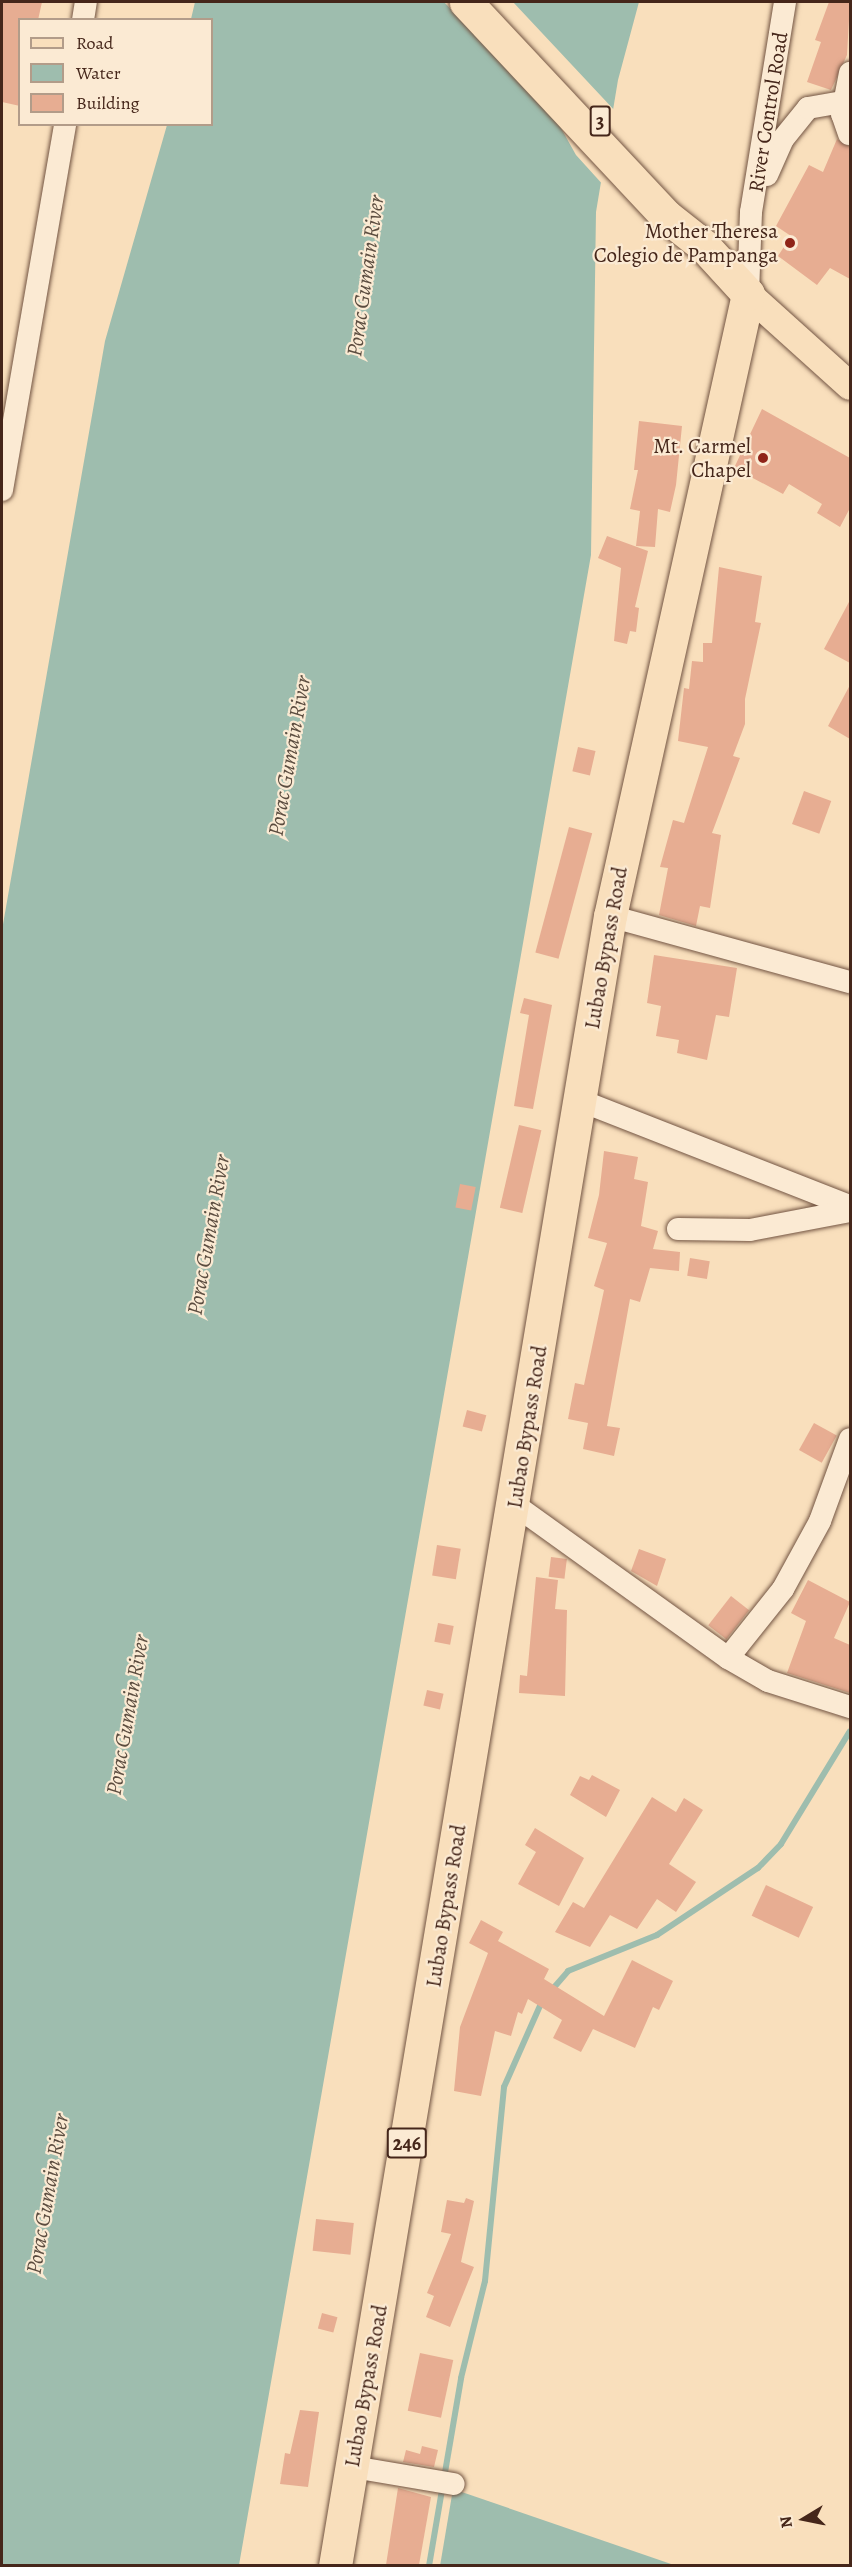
<!DOCTYPE html>
<html>
<head>
<meta charset="utf-8">
<style>
	body { margin:0 }
	#map { position:relative; width:852px; height:2567px; overflow:hidden; background:#f9dfbc; font-family:Alegreya,serif }
	div>[style] { position:absolute }
	.water>* { inset:0; background:#9ebdae }
	.pier>* { inset:0; background:#f9dfbc }
	.stream>* { height:6px; margin:-3px; padding:0 3px; transform-origin:3px; border-radius:3px; background:#9ebdae }
	.building>* { inset:0; background:#e7ad92; transform-origin:0 0 }
	.roads { filter:drop-shadow(0 0 2px #725442) drop-shadow(0 0 2px #725442) }
	.minor>* { height:22px; margin:-11px; padding:0 11px; transform-origin:11px; border-radius:11px; background:#fbead3 }
	.major>* { height:28px; margin:-14px; padding:0 14px; transform-origin:14px; border-radius:14px; background:#f9dfbc }
	.highway>* { height:33px; margin:-16.5px; padding:0 16.5px; transform-origin:16.5px; border-radius:16.5px; background:#f9dfbc }
	.dots>* { width:16px; height:16px; translate:-50% -50%; box-sizing:border-box; border:3px solid #fbead3; border-radius:50% }
	span { translate:-50% -50%; white-space:nowrap; text-align:center; line-height:1.15; -webkit-text-stroke:4.5px #fbead3; paint-order:stroke }
	.shield-label span { padding:2px 4px; background:#fbead3; border:2px solid; border-radius:4px; -webkit-text-stroke-width:0 }
	.shield-label { font-size:20px; color:#45261a; font-weight:700 }
	.street-label { font-size:21px; color:#45261a }
	.poi-label { font-size:21px; color:#45261a }
	.right { translate:-100% -50%; text-align:right }
	.water-label { font-size:22px; color:#5b4c3f; font-style:italic }
	.frame { position:absolute; inset:0; border:3px solid #45261a; pointer-events:none }
	.legend { position:absolute; left:18px; top:18px; width:195px; height:108px; box-sizing:border-box; background:#fbead3; border:2px solid #b29c89; margin:0; padding:8px 10px; list-style:none; font-size:18px; color:#45261a }
	.legend li { display:flex; align-items:center; gap:12px; height:30px }
	.legend b { width:30px; border:2px solid #b29c89 }
	.north { position:absolute; left:774px; top:2489px; width:60px; height:60px; -webkit-text-stroke:4px #fbead3; paint-order:stroke; rotate:260deg; font-size:16px; font-weight:700; line-height:24px; text-align:center; color:#45261a }
	.north::after { content:''; display:block; margin:auto; width:21px; height:27px; background:#45261a; clip-path:polygon(50% 0,100% 100%,50% 72%,0 100%) }
</style>
</head>
<body>
<div id="map">
	<div class="water">
		<i style="clip-path:polygon(195px 2px,639px 2px,618px 80px,596px 212px,591px 555px,239px 2565px,2px 2566px,2px 930px,105px 341px,167px 125px,212px 124px,212px 20px,191px 19px)"></i>
		<i style="clip-path:polygon(453px 2489px,674px 2565px,440px 2566px)"></i>
	</div>
	<div class="pier">
		<i style="clip-path:polygon(444px 2px,513px 2px,616px 112px,605px 187px,576px 155px,557px 121px)"></i>
	</div>
	<div class="stream">
		<i style="left:550px;top:1992px;width:28px;rotate:-49deg"></i>
		<i style="left:568px;top:1971px;width:96px;rotate:-22deg"></i>
		<i style="left:657px;top:1935px;width:121px;rotate:-33.6deg"></i>
		<i style="left:758px;top:1868px;width:33px;rotate:-46deg"></i>
		<i style="left:781px;top:1844px;width:132px;rotate:-58.6deg"></i>
		<i style="left:429px;top:2566px;width:191px;rotate:-80.3deg"></i>
		<i style="left:461px;top:2378px;width:100px;rotate:-76.1deg"></i>
		<i style="left:485px;top:2281px;width:195px;rotate:-84.4deg"></i>
		<i style="left:504px;top:2087px;width:96px;rotate:-66.1deg"></i>
	</div>
	<div class="building">
		<i style="clip-path:polygon(2px 2px,42px 2px,38px 20px,20px 20px,20px 106px,2px 102px)"></i>
		<i style="clip-path:polygon(829px 2px,850px 2px,847px 55px,831px 90px,807px 82px,821px 42px,815px 40px)"></i>
		<i style="clip-path:polygon(837px 139px,850px 147px,850px 279px,830px 268px,817px 285px,778px 256px,791px 236px,776px 226px,809px 165px,823px 172px)"></i>
		<i style="clip-path:polygon(762px 409px,850px 458px,850px 508px,840px 527px,817px 513px,822px 504px,789px 484px,783px 494px,734px 468px)"></i>
		<i style="clip-path:polygon(639px 421px,682px 426px,676px 485px,670px 512px,658px 509px,655px 547px,636px 546px,640px 511px,630px 509px,638px 470px,634px 470px)"></i>
		<i style="clip-path:polygon(607px 536px,648px 551px,635px 607px,639px 608px,636px 632px,630px 631px,627px 644px,614px 641px,621px 568px,598px 558px)"></i>
		<i style="clip-path:polygon(719px 567px,762px 576px,755px 622px,761px 623px,745px 699px,745px 724px,733px 756px,740px 758px,712px 833px,721px 835px,710px 908px,700px 906px,696px 926px,659px 915px,668px 868px,660px 867px,673px 820px,684px 823px,708px 747px,678px 741px,684px 688px,689px 689px,692px 661px,703px 662px,703px 643px,712px 643px)"></i>
		<i style="clip-path:polygon(850px 600px,850px 663px,824px 649px)"></i>
		<i style="clip-path:polygon(850px 685px,850px 739px,828px 726px)"></i>
		<i style="left:578px;top:747px;width:18px;height:25px;rotate:13deg"></i>
		<i style="left:804px;top:791px;width:29px;height:35px;rotate:20deg"></i>
		<i style="left:569px;top:827px;width:24px;height:130px;rotate:15deg"></i>
		<i style="clip-path:polygon(654px 955px,737px 968px,729px 1017px,716px 1015px,707px 1060px,677px 1053px,679px 1040px,656px 1036px,661px 1006px,647px 1003px)"></i>
		<i style="clip-path:polygon(524px 998px,552px 1005px,533px 1109px,514px 1106px,529px 1015px,520px 1013px)"></i>
		<i style="left:519px;top:1125px;width:23px;height:85px;rotate:13deg"></i>
		<i style="clip-path:polygon(604px 1151px,638px 1157px,634px 1179px,648px 1182px,641px 1226px,658px 1231px,653px 1249px,680px 1252px,679px 1271px,650px 1268px,640px 1302px,630px 1299px,607px 1426px,620px 1428px,614px 1456px,583px 1449px,588px 1423px,568px 1419px,575px 1383px,584px 1385px,604px 1290px,594px 1286px,607px 1243px,588px 1238px,599px 1195px)"></i>
		<i style="left:460px;top:1184px;width:16px;height:24px;rotate:11deg"></i>
		<i style="left:690px;top:1258px;width:20px;height:18px;rotate:9deg"></i>
		<i style="left:467px;top:1410px;width:20px;height:17px;rotate:15deg"></i>
		<i style="left:814px;top:1423px;width:26px;height:31px;rotate:29deg"></i>
		<i style="left:437px;top:1545px;width:24px;height:31px;rotate:9deg"></i>
		<i style="clip-path:polygon(639px 1549px,666px 1559px,657px 1586px,631px 1571px)"></i>
		<i style="left:551px;top:1557px;width:16px;height:20px;rotate:7deg"></i>
		<i style="clip-path:polygon(536px 1577px,558px 1580px,555px 1609px,567px 1610px,565px 1696px,519px 1693px,520px 1675px,527px 1676px)"></i>
		<i style="clip-path:polygon(808px 1580px,850px 1602px,834px 1638px,850px 1645px,850px 1693px,787px 1673px,806px 1621px,791px 1613px)"></i>
		<i style="left:731px;top:1596px;width:23px;height:37px;rotate:38deg"></i>
		<i style="left:438px;top:1623px;width:16px;height:19px;rotate:11deg"></i>
		<i style="left:427px;top:1690px;width:17px;height:16px;rotate:13deg"></i>
		<i style="clip-path:polygon(592px 1775px,620px 1790px,606px 1817px,570px 1795px,580px 1776px,589px 1780px)"></i>
		<i style="clip-path:polygon(652px 1797px,676px 1812px,684px 1798px,703px 1810px,669px 1864px,696px 1882px,676px 1912px,657px 1899px,637px 1929px,610px 1915px,590px 1947px,555px 1932px,573px 1902px,584px 1908px)"></i>
		<i style="clip-path:polygon(535px 1828px,584px 1858px,559px 1906px,518px 1884px,536px 1852px,525px 1845px)"></i>
		<i style="left:766px;top:1885px;width:52px;height:34px;rotate:25deg"></i>
		<i style="clip-path:polygon(481px 1920px,503px 1932px,498px 1941px,549px 1969px,544px 1979px,604px 2016px,632px 1960px,673px 1981px,659px 2010px,653px 2007px,635px 2048px,593px 2029px,581px 2052px,553px 2038px,562px 2020px,528px 1999px,522px 2014px,518px 2012px,511px 2036px,495px 2031px,481px 2096px,454px 2091px,460px 2027px,488px 1953px,469px 1943px)"></i>
		<i style="clip-path:polygon(466px 2198px,474px 2201px,461px 2262px,474px 2267px,450px 2327px,426px 2317px,434px 2296px,427px 2293px,451px 2234px,441px 2232px,447px 2200px,464px 2203px)"></i>
		<i style="left:316px;top:2219px;width:38px;height:32px;rotate:6deg"></i>
		<i style="left:322px;top:2313px;width:16px;height:16px;rotate:15deg"></i>
		<i style="left:420px;top:2353px;width:34px;height:59px;rotate:12deg"></i>
		<i style="clip-path:polygon(300px 2410px,319px 2412px,308px 2487px,280px 2484px,285px 2453px,290px 2454px)"></i>
		<i style="clip-path:polygon(422px 2446px,438px 2450px,434px 2467px,403px 2462px,406px 2450px,420px 2454px)"></i>
		<i style="clip-path:polygon(398px 2488px,431px 2497px,419px 2565px,386px 2565px)"></i>
	</div>
	<div class="roads">
		<div class="minor">
			<i style="left:83px;top:20px;width:18px;rotate:-81deg"></i>
			<i style="left:849px;top:134px;width:21px;rotate:-109deg"></i>
			<i style="left:842px;top:114px;width:42px;rotate:-79deg"></i>
			<i style="left:767px;top:175px;width:39px;rotate:-66deg"></i>
			<i style="left:783px;top:139px;width:40px;rotate:-51deg"></i>
			<i style="left:808px;top:108px;width:39px;rotate:-10deg"></i>
			<i style="left:748px;top:294px;width:82px;rotate:-87.9deg"></i>
			<i style="left:751px;top:212px;width:213px;rotate:-80.8deg"></i>
			<i style="left:2px;top:490px;width:371px;rotate:-80.2deg"></i>
			<i style="left:610px;top:916px;width:249px;rotate:15.4deg"></i>
			<i style="left:579px;top:1100px;width:291px;rotate:21.4deg"></i>
			<i style="left:678px;top:1229px;width:72px;rotate:0.8deg"></i>
			<i style="left:750px;top:1230px;width:102px;rotate:-10.8deg"></i>
			<i style="left:515px;top:1505px;width:262px;rotate:35.7deg"></i>
			<i style="left:728px;top:1658px;width:46px;rotate:29.9deg"></i>
			<i style="left:768px;top:1681px;width:86px;rotate:17.6deg"></i>
			<i style="left:728px;top:1658px;width:88px;rotate:-51.4deg"></i>
			<i style="left:783px;top:1589px;width:77px;rotate:-61.4deg"></i>
			<i style="left:820px;top:1521px;width:87px;rotate:-69.9deg"></i>
			<i style="left:353px;top:2467px;width:102px;rotate:9.6deg"></i>
		</div>
		<div class="major">
			<i style="left:748px;top:294px;width:137px;rotate:42deg"></i>
		</div>
		<div class="highway">
			<i style="left:335px;top:2566px;width:1673px;rotate:-80.54deg"></i>
			<i style="left:610px;top:916px;width:637px;rotate:-77.49deg"></i>
			<i style="left:748px;top:294px;width:65px;rotate:-132.5deg"></i>
			<i style="left:704px;top:246px;width:48px;rotate:-141.7deg"></i>
			<i style="left:666px;top:216px;width:293px;rotate:-133.1deg"></i>
		</div>
	</div>
	<div class="dots">
		<i style="left:790px;top:243px;background:#8f2418"></i>
		<i style="left:763px;top:458px;background:#8f2418"></i>
	</div>
	<div class="shield-label">
		<span style="left:600px;top:121px">3</span>
		<span style="left:407px;top:2143px">246</span>
	</div>
	<div class="street-label">
		<span style="left:768px;top:112px;rotate:-81deg">River Control Road</span>
		<span style="left:606px;top:948px;rotate:-80deg">Lubao Bypass Road</span>
		<span style="left:527px;top:1427px;rotate:-81deg">Lubao Bypass Road</span>
		<span style="left:446px;top:1906px;rotate:-81deg">Lubao Bypass Road</span>
		<span style="left:366px;top:2386px;rotate:-80deg">Lubao Bypass Road</span>
	</div>
	<div class="poi-label">
		<span class="right" style="left:778px;top:243px">Mother Theresa<br>Colegio de Pampanga</span>
		<span class="right" style="left:751px;top:458px">Mt. Carmel<br>Chapel</span>
	</div>
	<div class="water-label">
		<span style="left:366px;top:276px;rotate:-82deg">Porac Gumain River</span>
		<span style="left:290px;top:756px;rotate:-80deg">Porac Gumain River</span>
		<span style="left:209px;top:1235px;rotate:-80deg">Porac Gumain River</span>
		<span style="left:128px;top:1715px;rotate:-80deg">Porac Gumain River</span>
		<span style="left:48px;top:2194px;rotate:-80deg">Porac Gumain River</span>
	</div>
	<div class="frame"></div>
	<ul class="legend">
	<li><b style="height:8px;background:#f9dfbc"></b>Road</li>
	<li><b style="height:16px;background:#9ebdae"></b>Water</li>
	<li><b style="height:16px;background:#e7ad92"></b>Building</li>
	</ul>
	<div class="north">N</div>
</div>
</body>
</html>
